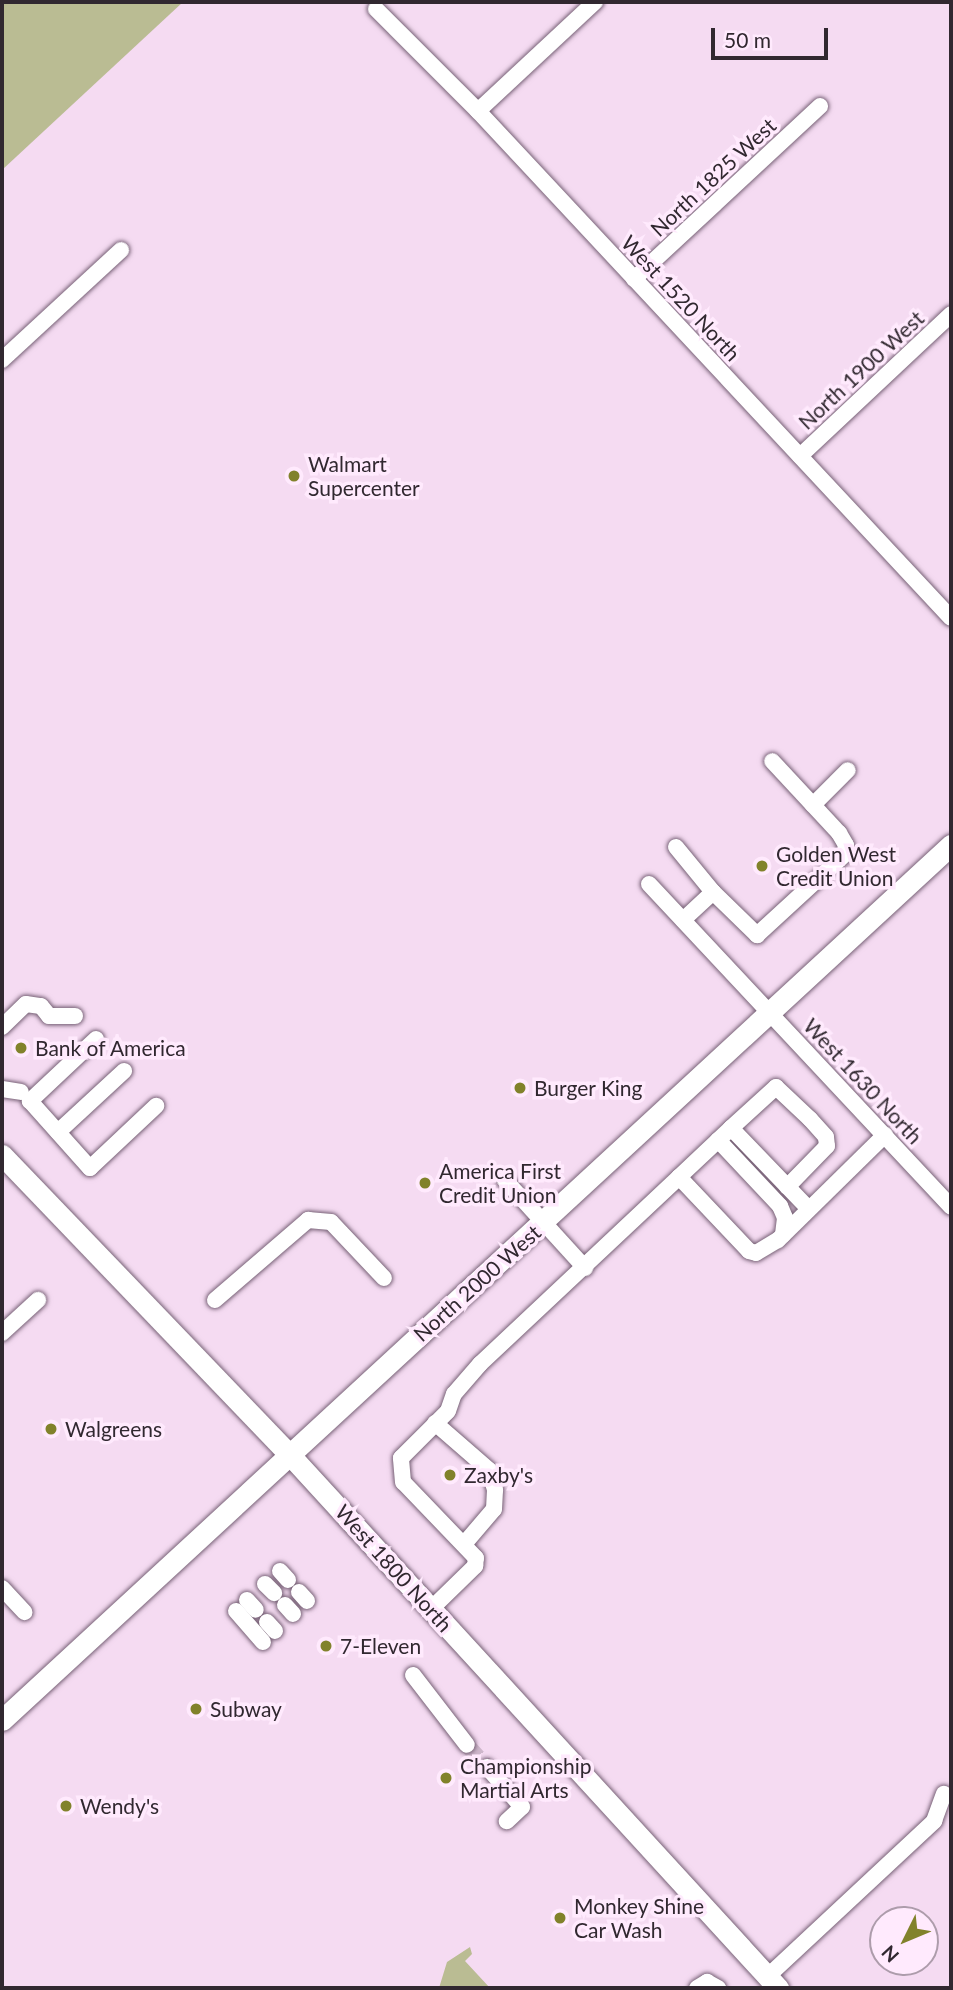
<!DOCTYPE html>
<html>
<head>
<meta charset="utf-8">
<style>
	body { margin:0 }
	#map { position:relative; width:953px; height:1990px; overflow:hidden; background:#f5dbf2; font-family:Lato,sans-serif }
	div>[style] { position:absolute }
	.green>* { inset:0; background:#babc93 }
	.minor-tunnel>* { height:16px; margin-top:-8px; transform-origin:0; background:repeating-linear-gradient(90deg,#ceb7cb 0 16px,transparent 0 24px) }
	.roads { filter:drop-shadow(0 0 2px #776176) drop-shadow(0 0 2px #776176) }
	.minor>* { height:16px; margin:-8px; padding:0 8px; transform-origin:8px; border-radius:8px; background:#fff }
	.major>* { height:21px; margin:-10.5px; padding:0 10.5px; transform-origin:10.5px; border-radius:10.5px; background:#fff }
	.dots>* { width:19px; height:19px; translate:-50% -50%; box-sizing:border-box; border:4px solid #ffeafd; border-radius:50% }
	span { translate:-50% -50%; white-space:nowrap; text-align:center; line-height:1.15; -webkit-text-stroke:7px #ffeafd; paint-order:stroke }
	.street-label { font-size:21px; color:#312830 }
	.poi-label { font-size:21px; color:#312830 }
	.left { translate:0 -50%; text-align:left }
	.frame { position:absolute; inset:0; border:4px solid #312830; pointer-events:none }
	.north { position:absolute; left:869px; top:1906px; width:70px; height:70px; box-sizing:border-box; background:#ffeafd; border:2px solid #ad9cab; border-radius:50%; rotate:227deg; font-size:19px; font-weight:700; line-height:28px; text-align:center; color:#312830 }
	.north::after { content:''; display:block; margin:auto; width:24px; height:32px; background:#81822b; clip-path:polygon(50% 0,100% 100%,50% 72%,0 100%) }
	.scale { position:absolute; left:711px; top:28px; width:117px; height:32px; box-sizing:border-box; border:4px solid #312830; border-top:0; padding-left:9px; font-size:21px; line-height:24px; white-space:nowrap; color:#312830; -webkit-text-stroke:5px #ffeafd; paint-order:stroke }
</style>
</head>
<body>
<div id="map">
	<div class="green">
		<i style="clip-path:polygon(2px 2px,183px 2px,2px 170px)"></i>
		<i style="clip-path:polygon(470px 1947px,472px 1954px,465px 1961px,490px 1988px,439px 1988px,447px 1962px)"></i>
	</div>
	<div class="minor-tunnel">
		<i style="left:467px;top:1745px;width:30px;rotate:48deg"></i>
	</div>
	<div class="roads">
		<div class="minor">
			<i style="left:376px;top:9px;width:144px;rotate:45deg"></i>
			<i style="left:478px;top:111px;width:693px;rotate:46.99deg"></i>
			<i style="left:478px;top:111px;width:160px;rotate:-43deg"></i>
			<i style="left:634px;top:279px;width:254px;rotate:-42.9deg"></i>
			<i style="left:2px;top:360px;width:162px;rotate:-42.7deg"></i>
			<i style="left:800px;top:456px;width:207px;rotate:-43.2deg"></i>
			<i style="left:813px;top:805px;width:49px;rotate:-45deg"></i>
			<i style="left:676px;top:847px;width:58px;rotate:50.6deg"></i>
			<i style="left:649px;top:884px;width:442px;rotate:46.9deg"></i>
			<i style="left:683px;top:920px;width:41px;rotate:-43deg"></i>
			<i style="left:713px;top:892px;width:62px;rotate:44.3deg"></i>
			<i style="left:757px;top:935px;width:120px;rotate:-42.6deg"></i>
			<i style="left:845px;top:854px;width:9px;rotate:-84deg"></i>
			<i style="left:846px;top:845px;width:14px;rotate:-120deg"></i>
			<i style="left:839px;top:833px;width:98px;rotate:-132.9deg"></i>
			<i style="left:2px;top:1027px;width:33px;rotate:-44deg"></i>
			<i style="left:26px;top:1004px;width:15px;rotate:8deg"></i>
			<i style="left:41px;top:1006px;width:13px;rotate:51deg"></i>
			<i style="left:49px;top:1016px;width:26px"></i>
			<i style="left:96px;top:1039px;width:91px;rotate:136.8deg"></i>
			<i style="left:30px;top:1101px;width:90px;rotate:48.2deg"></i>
			<i style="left:90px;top:1168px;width:91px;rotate:-43.2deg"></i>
			<i style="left:2px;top:1089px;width:19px;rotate:9deg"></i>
			<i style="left:731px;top:1128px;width:61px;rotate:-42.3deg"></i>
			<i style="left:776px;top:1087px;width:47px;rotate:43.3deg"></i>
			<i style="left:810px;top:1119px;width:24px;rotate:48deg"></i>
			<i style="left:826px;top:1137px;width:9px;rotate:84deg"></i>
			<i style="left:827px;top:1146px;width:57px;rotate:134.3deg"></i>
			<i style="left:58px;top:1132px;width:90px;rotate:-42.7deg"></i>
			<i style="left:718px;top:1140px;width:91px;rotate:46.8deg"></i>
			<i style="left:780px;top:1206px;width:13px;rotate:67deg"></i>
			<i style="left:785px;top:1218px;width:17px;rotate:97deg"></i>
			<i style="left:679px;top:1177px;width:71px;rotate:-43.3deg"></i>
			<i style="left:731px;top:1128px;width:112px;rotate:46.1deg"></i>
			<i style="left:505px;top:1180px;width:119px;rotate:47.7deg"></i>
			<i style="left:215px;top:1300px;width:123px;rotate:-40.7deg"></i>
			<i style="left:308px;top:1220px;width:23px;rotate:5deg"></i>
			<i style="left:331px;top:1222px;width:77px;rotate:46.6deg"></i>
			<i style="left:2px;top:1333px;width:49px;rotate:-42.5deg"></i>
			<i style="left:435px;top:1423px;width:72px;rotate:41deg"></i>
			<i style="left:489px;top:1470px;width:21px;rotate:73deg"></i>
			<i style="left:495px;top:1490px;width:19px;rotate:93deg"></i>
			<i style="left:494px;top:1509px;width:45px;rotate:130.5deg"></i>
			<i style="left:280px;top:1571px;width:12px;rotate:48deg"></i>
			<i style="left:265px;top:1584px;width:13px;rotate:45deg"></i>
			<i style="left:2px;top:1588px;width:33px;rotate:47deg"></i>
			<i style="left:299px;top:1592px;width:12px;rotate:48deg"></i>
			<i style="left:247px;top:1600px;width:13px;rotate:48deg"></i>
			<i style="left:285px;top:1605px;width:12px;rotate:48deg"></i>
			<i style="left:431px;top:1609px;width:62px;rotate:-44.3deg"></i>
			<i style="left:475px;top:1566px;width:8px;rotate:-83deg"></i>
			<i style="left:476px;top:1558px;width:105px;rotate:-133.8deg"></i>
			<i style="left:403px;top:1482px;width:24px;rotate:-95deg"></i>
			<i style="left:401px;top:1458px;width:66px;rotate:-45deg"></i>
			<i style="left:448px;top:1411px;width:18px;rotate:-71deg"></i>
			<i style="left:454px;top:1394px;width:40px;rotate:-49deg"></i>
			<i style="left:480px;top:1364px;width:273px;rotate:-43.2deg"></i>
			<i style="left:679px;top:1177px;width:102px;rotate:46.6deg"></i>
			<i style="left:749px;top:1251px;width:7px;rotate:16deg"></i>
			<i style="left:756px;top:1253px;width:26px;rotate:-31deg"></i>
			<i style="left:778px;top:1240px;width:150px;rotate:-44.5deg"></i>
			<i style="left:236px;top:1611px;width:41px;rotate:48.9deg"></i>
			<i style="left:267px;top:1622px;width:12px;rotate:48deg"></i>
			<i style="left:413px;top:1675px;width:88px;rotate:52.4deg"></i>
			<i style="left:487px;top:1767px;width:53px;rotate:48.8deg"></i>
			<i style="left:522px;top:1807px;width:21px;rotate:137deg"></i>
			<i style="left:767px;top:1977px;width:229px;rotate:-43deg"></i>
			<i style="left:934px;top:1821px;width:29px;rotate:-70deg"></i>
			<i style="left:697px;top:1988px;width:12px;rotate:-31deg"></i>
			<i style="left:707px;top:1982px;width:13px;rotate:29deg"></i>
		</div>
		<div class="major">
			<i style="left:2px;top:1155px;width:416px;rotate:46.2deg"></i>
			<i style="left:290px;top:1455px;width:723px;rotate:47.52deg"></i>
			<i style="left:2px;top:1720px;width:1291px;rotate:-42.68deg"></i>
		</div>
	</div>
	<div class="dots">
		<i style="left:294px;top:476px;background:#81822b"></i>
		<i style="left:762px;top:866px;background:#81822b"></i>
		<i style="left:21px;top:1048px;background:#81822b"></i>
		<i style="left:520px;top:1088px;background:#81822b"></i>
		<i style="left:425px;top:1183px;background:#81822b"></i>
		<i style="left:51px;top:1429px;background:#81822b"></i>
		<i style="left:450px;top:1475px;background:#81822b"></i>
		<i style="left:326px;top:1646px;background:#81822b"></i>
		<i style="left:196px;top:1709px;background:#81822b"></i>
		<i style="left:446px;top:1778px;background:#81822b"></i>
		<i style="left:66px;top:1806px;background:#81822b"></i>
		<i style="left:560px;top:1918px;background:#81822b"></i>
	</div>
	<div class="street-label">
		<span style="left:713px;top:177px;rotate:-43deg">North 1825 West</span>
		<span style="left:681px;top:298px;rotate:47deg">West 1520 North</span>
		<span style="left:861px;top:370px;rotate:-43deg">North 1900 West</span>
		<span style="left:863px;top:1081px;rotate:47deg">West 1630 North</span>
		<span style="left:477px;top:1283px;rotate:-42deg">North 2000 West</span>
		<span style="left:394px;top:1568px;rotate:48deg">West 1800 North</span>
	</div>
	<div class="poi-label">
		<span class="left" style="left:308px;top:476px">Walmart<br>Supercenter</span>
		<span class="left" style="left:776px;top:866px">Golden West<br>Credit Union</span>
		<span class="left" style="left:35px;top:1048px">Bank of America</span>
		<span class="left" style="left:534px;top:1088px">Burger King</span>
		<span class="left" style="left:439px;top:1183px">America First<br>Credit Union</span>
		<span class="left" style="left:65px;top:1429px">Walgreens</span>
		<span class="left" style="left:464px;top:1475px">Zaxby's</span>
		<span class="left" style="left:340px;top:1646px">7-Eleven</span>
		<span class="left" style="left:210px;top:1709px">Subway</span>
		<span class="left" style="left:460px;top:1778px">Championship<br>Martial Arts</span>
		<span class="left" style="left:80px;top:1806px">Wendy's</span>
		<span class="left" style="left:574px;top:1918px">Monkey Shine<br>Car Wash</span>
	</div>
	<div class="frame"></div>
	<div class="north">N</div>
	<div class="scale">50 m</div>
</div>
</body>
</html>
